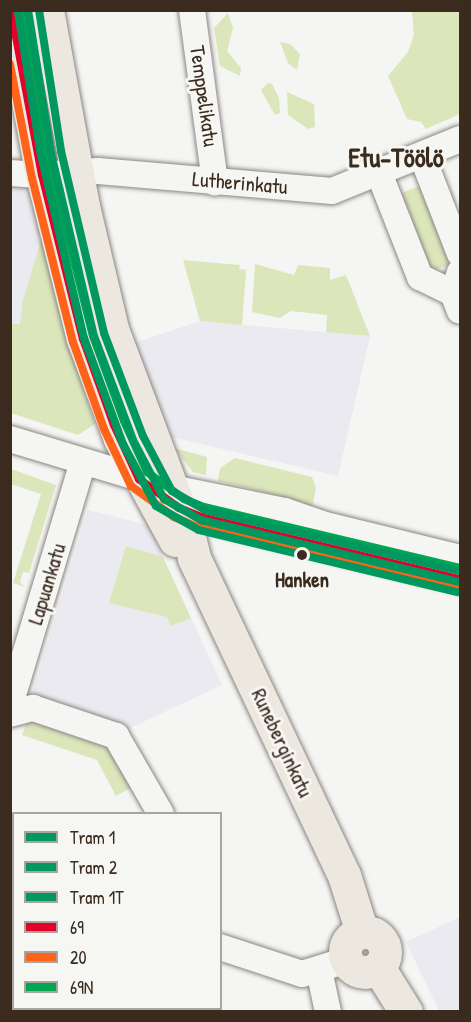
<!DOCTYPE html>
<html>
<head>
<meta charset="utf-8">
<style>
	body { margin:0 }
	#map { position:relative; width:471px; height:1022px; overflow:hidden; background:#f5f5f3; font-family:"Patrick Hand",sans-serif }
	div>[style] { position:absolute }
	.built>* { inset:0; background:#ebeaf0 }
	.green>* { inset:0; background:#dce6bb; transform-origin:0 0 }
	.roads { filter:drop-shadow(0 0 2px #8a8683) drop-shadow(0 0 2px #8a8683) }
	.minor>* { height:26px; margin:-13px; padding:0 13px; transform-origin:13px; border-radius:13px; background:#f5f5f3 }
	.major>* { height:33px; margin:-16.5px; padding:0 16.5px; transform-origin:16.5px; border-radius:16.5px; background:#ece8df }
	.major>.ring { margin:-16.5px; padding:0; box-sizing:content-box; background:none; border:33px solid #ece8df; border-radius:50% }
	.bus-1>* { height:8px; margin:-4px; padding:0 4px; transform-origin:4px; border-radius:4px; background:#e4002b }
	.bus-2>* { height:8px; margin:-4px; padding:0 4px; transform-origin:4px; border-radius:4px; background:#ff6319 }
	.bus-3>* { height:8px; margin:-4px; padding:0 4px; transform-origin:4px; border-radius:4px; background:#00a651 }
	.tram-1>* { height:8px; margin:-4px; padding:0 4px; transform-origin:4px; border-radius:4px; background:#00985f }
	.tram-2>* { height:8px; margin:-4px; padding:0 4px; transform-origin:4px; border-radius:4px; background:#00985f }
	.tram-3>* { height:8px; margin:-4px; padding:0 4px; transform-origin:4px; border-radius:4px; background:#00985f }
	.dots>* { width:16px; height:16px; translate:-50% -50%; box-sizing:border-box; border:3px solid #f6f6f2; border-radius:50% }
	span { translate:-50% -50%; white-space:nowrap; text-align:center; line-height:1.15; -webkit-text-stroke:6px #f6f6f2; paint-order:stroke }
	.street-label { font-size:21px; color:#3b2a1e }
	.stop-label { font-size:21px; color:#3b2a1e; font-weight:700 }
	.district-label { font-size:27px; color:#3b2a1e; font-weight:700 }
	.frame { position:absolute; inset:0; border:12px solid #3b2a1e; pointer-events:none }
	.legend { position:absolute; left:12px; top:812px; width:210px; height:198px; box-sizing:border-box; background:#f6f6f2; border:2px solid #aba49d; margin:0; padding:8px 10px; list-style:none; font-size:18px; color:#3b2a1e }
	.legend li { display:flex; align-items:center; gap:12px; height:30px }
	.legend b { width:30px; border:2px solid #aba49d }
</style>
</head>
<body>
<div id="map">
	<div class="built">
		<i style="clip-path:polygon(11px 187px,33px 188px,59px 312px,95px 424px,78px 435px,11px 413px)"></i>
		<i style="clip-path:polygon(200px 321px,370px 336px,338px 476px,171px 437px,134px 343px)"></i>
		<i style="clip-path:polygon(88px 510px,148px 525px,222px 685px,126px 730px,31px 698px)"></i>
		<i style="clip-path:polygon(460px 917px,460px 1011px,439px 1011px,406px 942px)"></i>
	</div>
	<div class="green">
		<i style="clip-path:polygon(412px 11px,460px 11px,460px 114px,426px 129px,421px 122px,407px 119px,388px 76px,408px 52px,414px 35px)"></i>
		<i style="clip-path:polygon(228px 13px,233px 28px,227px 51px,241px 68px,240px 76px,220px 66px,214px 28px)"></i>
		<i style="clip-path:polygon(280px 42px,290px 44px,300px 54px,297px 70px,288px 63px)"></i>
		<i style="clip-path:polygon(268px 83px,272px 84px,279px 98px,280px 113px,275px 115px,261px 90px)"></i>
		<i style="clip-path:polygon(287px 92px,314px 104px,315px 127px,308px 129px,288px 115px)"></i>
		<i style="left:424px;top:184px;width:84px;height:32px;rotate:68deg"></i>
		<i style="clip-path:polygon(43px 234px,64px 330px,95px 424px,78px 435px,11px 413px,11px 324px,20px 324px,23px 300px)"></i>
		<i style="clip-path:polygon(183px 260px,240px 265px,239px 269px,246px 270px,242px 325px,200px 321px)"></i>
		<i style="clip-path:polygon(255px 264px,294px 275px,298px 265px,330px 268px,330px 280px,346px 275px,370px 336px,326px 332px,327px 315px,291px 311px,280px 318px,252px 312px)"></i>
		<i style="clip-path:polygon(174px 448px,207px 457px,206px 475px,193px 472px)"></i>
		<i style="clip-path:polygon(235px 458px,312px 477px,316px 488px,312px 508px,305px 509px,279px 496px,218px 481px,220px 468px)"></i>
		<i style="clip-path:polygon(11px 469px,56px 485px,29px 573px,23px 572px,20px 582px,25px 587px,13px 583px,41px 494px,11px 484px)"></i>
		<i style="clip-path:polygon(126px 546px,163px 557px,191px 618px,171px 626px,167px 617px,109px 603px)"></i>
		<i style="clip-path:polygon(30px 713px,112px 741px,136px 785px,116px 796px,97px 760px,22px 735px)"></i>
	</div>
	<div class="roads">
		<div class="minor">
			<i style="left:192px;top:10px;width:174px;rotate:82.4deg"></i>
			<i style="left:422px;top:156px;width:105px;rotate:68.8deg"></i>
			<i style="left:10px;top:173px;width:32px;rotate:4deg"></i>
			<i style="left:42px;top:175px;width:56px;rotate:-4.1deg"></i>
			<i style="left:98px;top:171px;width:235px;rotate:4.9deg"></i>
			<i style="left:332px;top:191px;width:138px;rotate:-22.1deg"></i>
			<i style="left:379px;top:173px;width:112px;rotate:68.5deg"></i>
			<i style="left:420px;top:277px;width:37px;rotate:26deg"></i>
			<i style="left:460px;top:272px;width:22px;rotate:108deg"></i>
			<i style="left:453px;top:293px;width:19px;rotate:69deg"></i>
			<i style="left:10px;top:439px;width:169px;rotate:16.8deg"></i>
			<i style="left:172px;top:488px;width:115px;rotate:11.5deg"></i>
			<i style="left:285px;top:511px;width:39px;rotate:19deg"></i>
			<i style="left:322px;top:524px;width:142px;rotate:13.8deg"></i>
			<i style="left:171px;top:502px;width:34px;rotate:27deg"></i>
			<i style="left:201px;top:517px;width:266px;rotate:13.5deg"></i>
			<i style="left:10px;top:705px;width:254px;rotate:-73.3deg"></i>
			<i style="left:10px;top:714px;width:24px;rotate:-15deg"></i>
			<i style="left:33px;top:708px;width:88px;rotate:18.6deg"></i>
			<i style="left:116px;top:736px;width:90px;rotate:60deg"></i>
			<i style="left:10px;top:875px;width:4px;rotate:14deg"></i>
			<i style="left:220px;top:947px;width:86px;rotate:18.2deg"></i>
			<i style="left:302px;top:974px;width:47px;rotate:-17.3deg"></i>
			<i style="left:319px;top:970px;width:43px;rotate:77.9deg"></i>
		</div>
		<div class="major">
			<i style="left:11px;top:10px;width:168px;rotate:79.4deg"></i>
			<i style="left:42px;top:175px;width:169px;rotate:76deg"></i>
			<i style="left:83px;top:339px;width:107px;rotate:69.7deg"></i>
			<i style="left:120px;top:439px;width:115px;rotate:61.4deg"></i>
			<i style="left:47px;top:10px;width:199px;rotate:79.6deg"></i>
			<i style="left:83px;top:206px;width:126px;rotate:76.7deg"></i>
			<i style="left:112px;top:329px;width:214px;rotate:69.4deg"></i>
			<i style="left:187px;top:529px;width:30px;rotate:76deg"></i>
			<i style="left:194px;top:558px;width:351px;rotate:64.7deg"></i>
			<i style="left:344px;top:875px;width:60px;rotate:72.5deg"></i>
			<i class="ring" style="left:345px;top:932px;width:7px;height:7px"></i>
			<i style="left:378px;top:967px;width:53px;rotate:58.1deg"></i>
		</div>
	</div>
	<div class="bus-1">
		<i style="left:11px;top:10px;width:168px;rotate:79.4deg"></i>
		<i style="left:42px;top:175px;width:169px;rotate:76deg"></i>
		<i style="left:83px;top:339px;width:91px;rotate:70.2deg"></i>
		<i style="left:114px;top:425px;width:60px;rotate:65.2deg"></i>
		<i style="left:139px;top:479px;width:49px;rotate:35.9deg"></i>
		<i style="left:179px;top:508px;width:24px;rotate:22deg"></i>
		<i style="left:201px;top:517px;width:266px;rotate:13.5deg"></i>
	</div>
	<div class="bus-2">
		<i style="left:10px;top:64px;width:116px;rotate:79.1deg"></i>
		<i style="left:32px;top:178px;width:169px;rotate:76deg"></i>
		<i style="left:73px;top:342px;width:92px;rotate:70.4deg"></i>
		<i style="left:104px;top:429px;width:63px;rotate:64.7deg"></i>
		<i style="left:131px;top:486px;width:53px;rotate:35.8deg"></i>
		<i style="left:174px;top:517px;width:26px;rotate:23deg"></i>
		<i style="left:198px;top:527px;width:267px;rotate:13.4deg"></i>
	</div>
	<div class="bus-3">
		<i style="left:22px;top:10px;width:166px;rotate:79.6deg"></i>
		<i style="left:52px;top:173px;width:168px;rotate:75.9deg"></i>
		<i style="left:93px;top:336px;width:90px;rotate:70deg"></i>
		<i style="left:124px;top:421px;width:56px;rotate:65.7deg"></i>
		<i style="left:147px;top:472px;width:46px;rotate:36.1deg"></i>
		<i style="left:184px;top:499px;width:22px;rotate:22deg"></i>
		<i style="left:204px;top:507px;width:263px;rotate:13.4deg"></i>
	</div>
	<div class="tram-1">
		<i style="left:28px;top:10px;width:145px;rotate:80.9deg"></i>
		<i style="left:51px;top:153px;width:188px;rotate:76.8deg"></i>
		<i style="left:94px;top:336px;width:111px;rotate:69.4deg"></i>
		<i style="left:133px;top:440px;width:67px;rotate:62.3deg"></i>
		<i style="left:164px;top:499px;width:43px;rotate:29.6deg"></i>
		<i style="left:201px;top:520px;width:266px;rotate:13.5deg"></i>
	</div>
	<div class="tram-2">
		<i style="left:18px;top:12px;width:145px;rotate:80.9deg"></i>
		<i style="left:41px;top:155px;width:188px;rotate:76.8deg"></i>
		<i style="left:84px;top:338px;width:113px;rotate:69.8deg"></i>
		<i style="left:123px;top:444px;width:70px;rotate:62deg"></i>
		<i style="left:156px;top:506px;width:49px;rotate:29.2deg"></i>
		<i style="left:199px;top:530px;width:266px;rotate:13.5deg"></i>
	</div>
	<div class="tram-3">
		<i style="left:39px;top:10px;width:143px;rotate:81.1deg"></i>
		<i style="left:61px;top:151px;width:187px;rotate:76.7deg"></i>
		<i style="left:104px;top:333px;width:110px;rotate:69.3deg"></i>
		<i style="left:143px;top:436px;width:62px;rotate:62.2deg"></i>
		<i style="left:172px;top:491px;width:38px;rotate:30deg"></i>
		<i style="left:205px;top:510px;width:262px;rotate:13.5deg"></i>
	</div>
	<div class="dots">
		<i style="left:302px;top:555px;background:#3b2a1e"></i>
	</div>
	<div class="street-label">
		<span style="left:204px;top:96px;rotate:82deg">Temppelikatu</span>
		<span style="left:240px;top:183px;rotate:5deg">Lutherinkatu</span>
		<span style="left:47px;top:584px;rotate:-73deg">Lapuankatu</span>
		<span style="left:282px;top:743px;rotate:65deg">Runeberginkatu</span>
	</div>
	<div class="stop-label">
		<span style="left:302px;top:580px">Hanken</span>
	</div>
	<div class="district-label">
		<span style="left:396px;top:158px">Etu-Töölö</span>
	</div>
	<div class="frame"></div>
	<ul class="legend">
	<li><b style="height:8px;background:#00985f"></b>Tram 1</li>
	<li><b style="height:8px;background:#00985f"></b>Tram 2</li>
	<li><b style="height:8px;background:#00985f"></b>Tram 1T</li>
	<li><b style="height:8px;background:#e4002b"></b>69</li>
	<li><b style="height:8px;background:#ff6319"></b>20</li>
	<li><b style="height:8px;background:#00a651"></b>69N</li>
	</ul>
</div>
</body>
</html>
